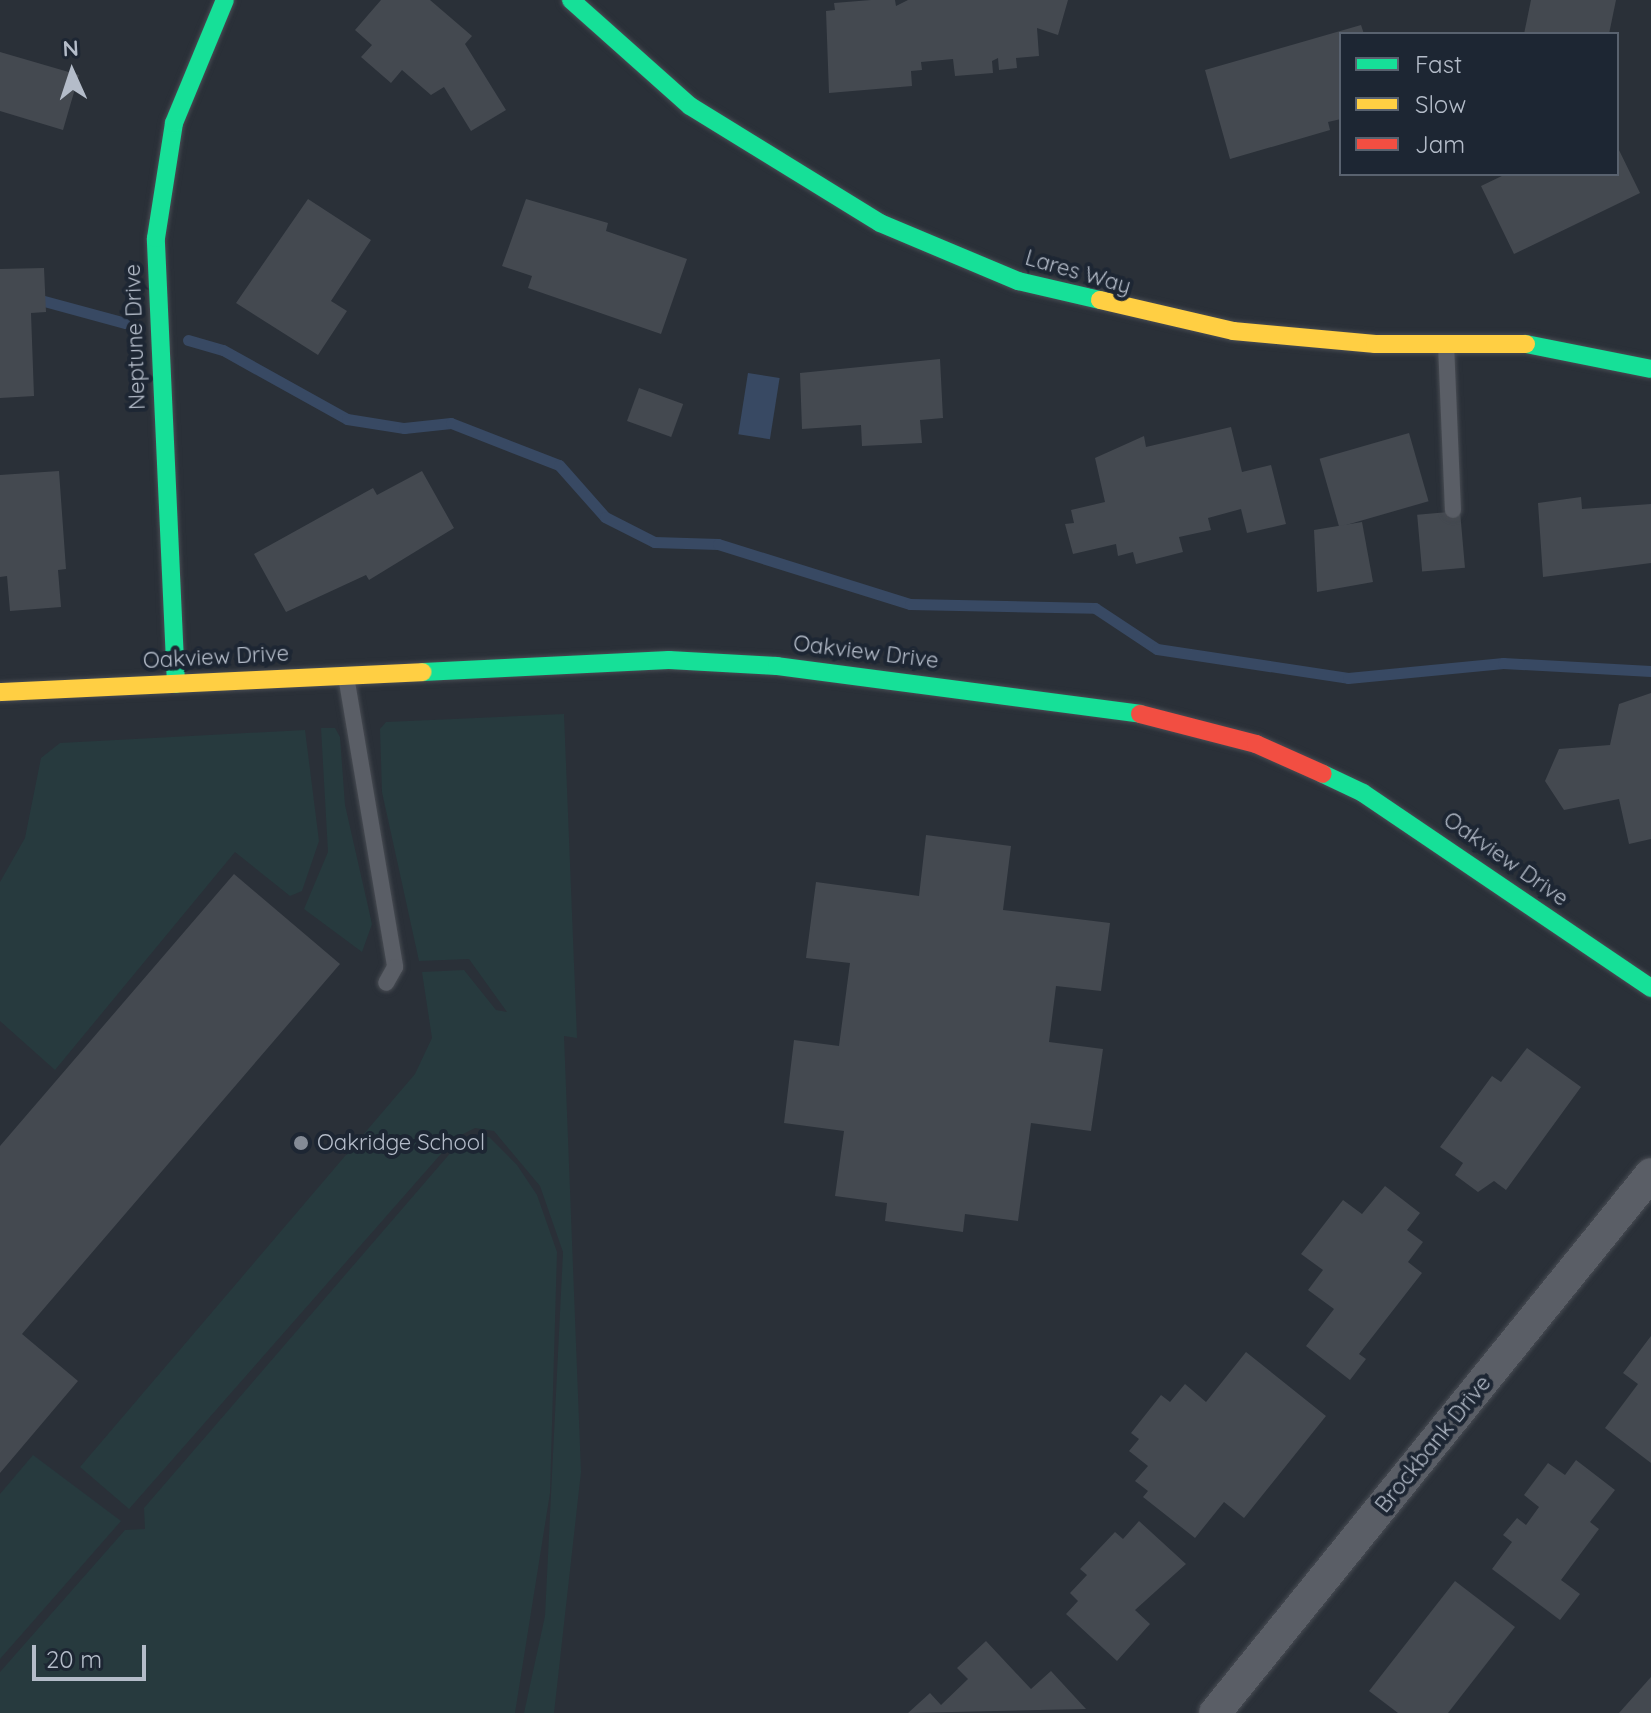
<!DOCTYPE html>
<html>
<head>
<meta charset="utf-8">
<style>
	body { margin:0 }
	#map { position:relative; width:1651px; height:1713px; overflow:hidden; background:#2a3038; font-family:Quicksand,sans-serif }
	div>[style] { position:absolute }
	.green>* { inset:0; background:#273a3e }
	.water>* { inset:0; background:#384963; transform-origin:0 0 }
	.stream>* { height:11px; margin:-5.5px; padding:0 5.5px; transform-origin:5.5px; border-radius:5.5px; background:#384963 }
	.building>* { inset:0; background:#444950; transform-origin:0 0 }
	.roads { filter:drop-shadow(0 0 2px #484c53) drop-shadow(0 0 2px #484c53) }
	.lane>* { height:16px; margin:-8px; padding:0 8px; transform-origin:8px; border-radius:8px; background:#5a5e66 }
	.street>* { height:32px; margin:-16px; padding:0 16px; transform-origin:16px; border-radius:16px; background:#5a5e66 }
	.fast>* { height:18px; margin:-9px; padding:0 9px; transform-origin:9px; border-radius:9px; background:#16e098 }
	.slow>* { height:18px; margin:-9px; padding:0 9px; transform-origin:9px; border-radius:9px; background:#ffcf43 }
	.jam>* { height:18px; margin:-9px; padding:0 9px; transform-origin:9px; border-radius:9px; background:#f24e42 }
	.dots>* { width:22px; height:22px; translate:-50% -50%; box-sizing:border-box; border:4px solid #1d2633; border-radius:50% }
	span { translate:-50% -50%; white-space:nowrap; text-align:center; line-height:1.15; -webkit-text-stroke:8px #1d2633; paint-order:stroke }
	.street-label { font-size:22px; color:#b4bcc9 }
	.poi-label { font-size:22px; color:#b4bcc9 }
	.left { translate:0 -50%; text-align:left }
	.legend { position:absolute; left:1339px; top:32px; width:280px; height:144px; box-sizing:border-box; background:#1d2633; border:2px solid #59626f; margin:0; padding:10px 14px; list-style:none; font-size:24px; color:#b4bcc9 }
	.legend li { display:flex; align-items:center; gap:16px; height:40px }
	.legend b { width:40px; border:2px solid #59626f }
	.north { position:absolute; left:32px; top:32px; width:80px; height:80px; -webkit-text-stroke:6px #1d2633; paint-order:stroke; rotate:357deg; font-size:22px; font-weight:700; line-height:32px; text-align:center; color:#b4bcc9 }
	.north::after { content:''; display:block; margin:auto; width:28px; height:36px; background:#b4bcc9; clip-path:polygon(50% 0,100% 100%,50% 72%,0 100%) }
	.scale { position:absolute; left:32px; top:1645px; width:114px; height:36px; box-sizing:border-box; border:4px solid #b4bcc9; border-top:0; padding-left:10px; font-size:24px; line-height:28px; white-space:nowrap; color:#b4bcc9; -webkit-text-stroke:6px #1d2633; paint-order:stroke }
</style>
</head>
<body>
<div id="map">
	<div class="green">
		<i style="clip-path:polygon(564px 714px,577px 1038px,564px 1036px,581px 1472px,554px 1713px,524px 1713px,545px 1616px,563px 1252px,540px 1186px,494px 1131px,475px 1128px,455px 1138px,129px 1509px,80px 1467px,415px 1074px,432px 1038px,422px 972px,464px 970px,496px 1010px,507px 1012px,469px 959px,419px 961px,382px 792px,380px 729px,386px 722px)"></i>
		<i style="clip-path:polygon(321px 728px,335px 728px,340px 737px,345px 805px,372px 924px,362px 952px,304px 909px,328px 852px)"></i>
		<i style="clip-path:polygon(305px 730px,319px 841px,302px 891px,290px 896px,235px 852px,55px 1070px,0 1021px,0 882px,25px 838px,41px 758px,60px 743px)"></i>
		<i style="clip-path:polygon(477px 1135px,489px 1137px,517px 1165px,537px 1195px,557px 1252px,550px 1493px,515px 1713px,0 1713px,0 1672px,125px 1530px,145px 1529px,144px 1508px,459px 1143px)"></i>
		<i style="clip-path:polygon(33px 1455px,121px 1521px,0 1659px,0 1494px)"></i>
	</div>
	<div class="water">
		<i style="left:748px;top:373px;width:32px;height:62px;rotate:9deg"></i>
	</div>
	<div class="stream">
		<i style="left:33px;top:298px;width:95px;rotate:15.2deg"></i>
		<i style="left:188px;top:340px;width:36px;rotate:16deg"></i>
		<i style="left:223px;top:350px;width:142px;rotate:29.1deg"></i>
		<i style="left:347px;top:419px;width:58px;rotate:9deg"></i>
		<i style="left:404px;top:428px;width:47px;rotate:-6.1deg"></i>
		<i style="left:451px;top:423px;width:116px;rotate:21.3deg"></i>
		<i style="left:559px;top:465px;width:69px;rotate:48.5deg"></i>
		<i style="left:605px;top:517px;width:55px;rotate:27deg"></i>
		<i style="left:654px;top:542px;width:64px;rotate:1.8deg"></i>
		<i style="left:718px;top:544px;width:201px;rotate:17.4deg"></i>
		<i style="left:910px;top:604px;width:185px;rotate:1.2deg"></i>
		<i style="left:1095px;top:608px;width:74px;rotate:33.5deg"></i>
		<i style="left:1157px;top:649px;width:193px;rotate:8.6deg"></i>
		<i style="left:1348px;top:678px;width:156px;rotate:-5.5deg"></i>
		<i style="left:1503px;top:663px;width:148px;rotate:3.1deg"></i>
	</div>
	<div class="building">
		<i style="clip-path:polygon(381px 0,430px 0,472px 36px,465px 44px,506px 110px,471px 131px,444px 87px,431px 95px,402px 70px,391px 83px,361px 57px,372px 45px,355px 30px)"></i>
		<i style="clip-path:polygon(871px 0,895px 0,896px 6px,908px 0,1068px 0,1058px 35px,1037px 28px,1039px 56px,1016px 58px,1017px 68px,999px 70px,998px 58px,992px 61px,993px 73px,955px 76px,953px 59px,921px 62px,922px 70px,911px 71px,912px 86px,829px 93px,826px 11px,835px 10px,834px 3px)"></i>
		<i style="clip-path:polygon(1531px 0,1616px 0,1609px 34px,1524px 34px)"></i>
		<i style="clip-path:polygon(1361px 25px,1364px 34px,1341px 34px,1341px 119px,1328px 122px,1330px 130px,1230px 159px,1205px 70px)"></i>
		<i style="clip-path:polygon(0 52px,79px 75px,63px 130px,0 111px)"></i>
		<i style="clip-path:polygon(1617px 146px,1640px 193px,1514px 254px,1481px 186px,1506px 174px,1617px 174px)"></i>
		<i style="clip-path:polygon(308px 199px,371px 240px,331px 301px,347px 311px,318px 355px,236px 303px)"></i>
		<i style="clip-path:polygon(526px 199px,608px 223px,606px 231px,687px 259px,661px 334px,528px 288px,532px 276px,502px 266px)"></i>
		<i style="clip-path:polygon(44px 268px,46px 312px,31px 313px,34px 396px,0 398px,0 269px)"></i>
		<i style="clip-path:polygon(940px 359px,943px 418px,920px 420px,922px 443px,862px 446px,861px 425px,802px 429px,800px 373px)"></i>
		<i style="left:639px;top:388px;width:47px;height:35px;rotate:20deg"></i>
		<i style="clip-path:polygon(1231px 427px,1242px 472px,1271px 465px,1286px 524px,1247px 533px,1241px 509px,1208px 518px,1211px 530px,1179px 537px,1183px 552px,1136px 564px,1133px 552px,1118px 556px,1116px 544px,1073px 554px,1065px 524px,1074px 523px,1071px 510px,1105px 502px,1095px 458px,1144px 436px,1146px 447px)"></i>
		<i style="left:1409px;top:433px;width:71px;height:93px;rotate:74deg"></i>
		<i style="clip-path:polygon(59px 471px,66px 569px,58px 570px,61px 607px,10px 611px,7px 576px,0 577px,0 475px)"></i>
		<i style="clip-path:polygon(422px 471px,454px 528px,369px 580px,366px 575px,286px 612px,254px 554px,373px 488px,377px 495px)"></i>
		<i style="clip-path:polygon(1581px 497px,1582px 509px,1651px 504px,1651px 563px,1543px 577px,1538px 503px)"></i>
		<i style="left:1460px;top:511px;width:57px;height:43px;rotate:85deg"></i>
		<i style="clip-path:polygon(1362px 522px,1373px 582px,1317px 592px,1314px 530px)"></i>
		<i style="clip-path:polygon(1651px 693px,1651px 839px,1629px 844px,1619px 799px,1564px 810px,1545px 781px,1559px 749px,1610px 745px,1619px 704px)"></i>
		<i style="clip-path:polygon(926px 835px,1011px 846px,1003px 910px,1110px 923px,1101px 991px,1056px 986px,1049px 1042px,1103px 1049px,1091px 1131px,1031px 1123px,1018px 1221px,965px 1214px,963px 1232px,885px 1221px,887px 1203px,835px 1196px,844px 1131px,784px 1123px,794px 1040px,839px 1046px,850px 963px,806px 958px,816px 882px,919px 896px)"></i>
		<i style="clip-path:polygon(234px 874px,340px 964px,22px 1334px,78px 1381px,0 1473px,0 1146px)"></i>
		<i style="clip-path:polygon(1527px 1048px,1581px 1087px,1506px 1190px,1494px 1181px,1478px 1192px,1455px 1175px,1463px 1163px,1440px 1147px,1492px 1076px,1501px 1082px)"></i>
		<i style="clip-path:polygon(1385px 1186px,1420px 1213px,1407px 1230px,1423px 1242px,1408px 1262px,1422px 1273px,1359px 1354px,1366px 1359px,1350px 1380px,1306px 1346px,1334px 1309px,1308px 1290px,1323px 1270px,1301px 1254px,1343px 1200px,1362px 1214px)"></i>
		<i style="clip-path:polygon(1651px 1336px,1651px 1463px,1605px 1428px,1638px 1384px,1623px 1373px)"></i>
		<i style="clip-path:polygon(1246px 1352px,1326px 1416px,1244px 1518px,1224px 1502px,1195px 1538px,1143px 1497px,1148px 1491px,1135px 1481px,1148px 1466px,1129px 1451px,1139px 1439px,1131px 1433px,1161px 1395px,1170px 1402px,1185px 1384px,1206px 1402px)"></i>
		<i style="clip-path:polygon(1576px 1460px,1615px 1490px,1590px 1522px,1599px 1529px,1561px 1580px,1580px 1594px,1560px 1620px,1492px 1569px,1512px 1542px,1503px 1535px,1517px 1518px,1526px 1525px,1539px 1507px,1524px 1495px,1548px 1463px,1565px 1475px)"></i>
		<i style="clip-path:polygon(1139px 1521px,1186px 1564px,1135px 1610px,1150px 1624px,1117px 1661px,1066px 1614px,1078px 1601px,1070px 1593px,1087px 1575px,1080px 1569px,1115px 1532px,1123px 1539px)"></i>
		<i style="clip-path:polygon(1455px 1581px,1515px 1627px,1448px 1713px,1398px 1713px,1369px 1691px)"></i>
		<i style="clip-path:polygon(986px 1641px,1031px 1689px,1051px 1671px,1086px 1709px,908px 1713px,930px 1693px,941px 1705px,968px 1679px,957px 1668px)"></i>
		<i style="clip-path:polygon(1651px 1677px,1651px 1713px,1619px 1713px)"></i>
	</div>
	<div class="roads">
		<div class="lane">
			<i style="left:1446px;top:344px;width:166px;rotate:87.6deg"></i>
			<i style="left:346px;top:676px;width:295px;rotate:80.4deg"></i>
			<i style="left:395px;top:967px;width:18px;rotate:119deg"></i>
		</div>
		<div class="street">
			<i style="left:1215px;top:1713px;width:693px;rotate:-51.03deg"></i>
		</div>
		<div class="fast">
			<i style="left:571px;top:0;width:159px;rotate:41.7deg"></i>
			<i style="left:690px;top:106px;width:223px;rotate:31.6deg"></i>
			<i style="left:880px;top:223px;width:150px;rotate:22.8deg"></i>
			<i style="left:1018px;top:281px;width:84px;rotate:13deg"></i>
			<i style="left:1526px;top:344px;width:127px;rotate:11.3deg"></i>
			<i style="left:423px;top:672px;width:246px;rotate:-2.8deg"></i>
			<i style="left:669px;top:660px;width:108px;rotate:3.2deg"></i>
			<i style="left:777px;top:666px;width:366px;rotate:7.5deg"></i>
			<i style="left:176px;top:684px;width:446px;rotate:-92.6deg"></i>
			<i style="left:156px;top:238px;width:116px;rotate:-81.1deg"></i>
			<i style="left:174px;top:123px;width:133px;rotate:-67.5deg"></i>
			<i style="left:1323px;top:774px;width:44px;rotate:25.4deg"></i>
			<i style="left:1363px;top:793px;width:348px;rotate:34.1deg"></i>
		</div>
		<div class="slow">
			<i style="left:1100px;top:300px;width:137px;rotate:13.1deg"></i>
			<i style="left:1233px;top:331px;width:143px;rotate:5.2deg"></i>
			<i style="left:1375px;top:344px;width:151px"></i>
			<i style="left:0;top:692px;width:423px;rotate:-2.7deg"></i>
		</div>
		<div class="jam">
			<i style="left:1140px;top:714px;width:120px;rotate:14.5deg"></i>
			<i style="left:1256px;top:744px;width:73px;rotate:24.1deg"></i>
		</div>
	</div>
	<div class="dots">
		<i style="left:301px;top:1143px;background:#848b96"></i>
	</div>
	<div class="street-label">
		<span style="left:1078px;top:272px;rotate:16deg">Lares Way</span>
		<span style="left:135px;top:337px;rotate:-92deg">Neptune Drive</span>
		<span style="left:866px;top:652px;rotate:7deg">Oakview Drive</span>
		<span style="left:216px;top:657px;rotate:-3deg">Oakview Drive</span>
		<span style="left:1506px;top:859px;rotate:35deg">Oakview Drive</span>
		<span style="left:1433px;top:1444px;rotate:-51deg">Brockbank Drive</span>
	</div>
	<div class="poi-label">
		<span class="left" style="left:317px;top:1143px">Oakridge School</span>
	</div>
	<ul class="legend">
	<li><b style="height:10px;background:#16e098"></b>Fast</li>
	<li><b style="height:10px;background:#ffcf43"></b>Slow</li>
	<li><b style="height:10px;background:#f24e42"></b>Jam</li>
	</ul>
	<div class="north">N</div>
	<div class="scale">20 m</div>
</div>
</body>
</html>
